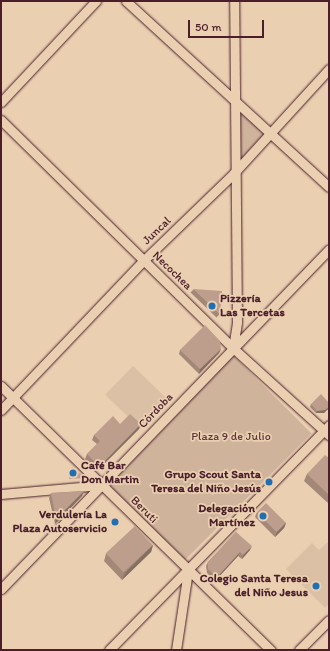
<!DOCTYPE html>
<html>
<head>
<meta charset="utf-8">
<style>
	body { margin:0 }
	#map { position:relative; width:330px; height:651px; overflow:hidden; background:#eacfb1; font-family:Itim,sans-serif }
	div>[style] { position:absolute }
	.built>* { inset:0; background:#dcc0a6; transform-origin:0 0 }
	.green>* { inset:0; background:#cfb39b; transform-origin:0 0 }
	.roads { filter:drop-shadow(0 0 1px #4a1f2b) drop-shadow(0 0 1px #4a1f2b) }
	.minor>* { height:9px; margin:-4.5px; padding:0 4.5px; transform-origin:4.5px; border-radius:4.5px; background:#eacfb1 }
	.wall>* { inset:0; background:#a38878; transform-origin:0 0 }
	.shaded-wall>* { inset:0; background:#846f62; transform-origin:0 0 }
	.building>* { inset:0; background:#bd9e8c; transform-origin:0 0 }
	.dots>* { width:11px; height:11px; translate:-50% -50%; box-sizing:border-box; border:2px solid #eacfb1; border-radius:50% }
	span { translate:-50% -50%; white-space:nowrap; text-align:center; line-height:1.15; -webkit-text-stroke:3.5px #eacfb1; paint-order:stroke }
	.street-label { font-size:12px; color:#4a1f2b }
	.poi-label { font-size:12px; color:#4a1f2b; font-weight:700 }
	.left { translate:0 -50%; text-align:left }
	.right { translate:-100% -50%; text-align:right }
	.park-label { font-size:12px; color:#5e353c }
	.frame { position:absolute; inset:0; border:2px solid #4a1f2b; pointer-events:none }
	.scale { position:absolute; left:188px; top:20px; width:76px; height:18px; box-sizing:border-box; border:2px solid #4a1f2b; border-top:0; padding-left:5px; font-size:12px; line-height:14px; white-space:nowrap; color:#4a1f2b; -webkit-text-stroke:3px #eacfb1; paint-order:stroke }
</style>
</head>
<body>
<div id="map">
	<div class="built">
		<i style="left:133px;top:366px;width:49px;height:40px;rotate:44deg"></i>
		<i style="clip-path:polygon(329px 541px,329px 604px,325px 608px,286px 569px,312px 543px,319px 550px)"></i>
	</div>
	<div class="green">
		<i style="clip-path:polygon(234px 101px,271px 133px,234px 173px)"></i>
		<i style="left:233px;top:355px;width:111px;height:180px;rotate:45deg"></i>
	</div>
	<div class="roads">
		<div class="minor">
			<i style="left:126px;top:1px;width:275px;rotate:42.5deg"></i>
			<i style="left:1px;top:102px;width:139px;rotate:-46.8deg"></i>
			<i style="left:1px;top:120px;width:325px;rotate:44.5deg"></i>
			<i style="left:233px;top:348px;width:130px;rotate:42.2deg"></i>
			<i style="left:233px;top:348px;width:26px;rotate:-81deg"></i>
			<i style="left:237px;top:322px;width:321px;rotate:-90.5deg"></i>
			<i style="left:1px;top:386px;width:378px;rotate:44.4deg"></i>
			<i style="left:1px;top:410px;width:207px;rotate:-46.4deg"></i>
			<i style="left:144px;top:260px;width:125px;rotate:-44deg"></i>
			<i style="left:234px;top:173px;width:141px;rotate:-47.6deg"></i>
			<i style="left:1px;top:494px;width:100px;rotate:-5.1deg"></i>
			<i style="left:1px;top:589px;width:472px;rotate:-46deg"></i>
			<i style="left:109px;top:650px;width:315px;rotate:-45.6deg"></i>
			<i style="left:176px;top:650px;width:80px;rotate:-81.4deg"></i>
			<i style="left:299px;top:650px;width:42px;rotate:-45deg"></i>
		</div>
	</div>
	<div class="wall">
		<i style="left:194px;top:289px;width:36px;height:5px;rotate:44deg"></i>
		<i style="clip-path:polygon(221px 349px,219px 353px,199px 374px,179px 354px,180px 350px)"></i>
		<i style="clip-path:polygon(329px 403px,329px 408px,324px 413px,316px 413px,310px 407px,311px 404px)"></i>
		<i style="clip-path:polygon(120px 424px,141px 424px,139px 429px,100px 468px,95px 469px,85px 459px,87px 454px,97px 444px,92px 440px,94px 435px)"></i>
		<i style="clip-path:polygon(329px 458px,329px 504px,304px 481px,307px 474px)"></i>
		<i style="clip-path:polygon(84px 491px,82px 496px,55px 524px,49px 498px,51px 493px)"></i>
		<i style="clip-path:polygon(257px 512px,286px 523px,284px 528px,275px 537px,255px 517px)"></i>
		<i style="clip-path:polygon(236px 532px,250px 550px,242px 559px,238px 556px,215px 581px,207px 573px,206px 566px,208px 562px)"></i>
		<i style="clip-path:polygon(153px 545px,151px 552px,122px 580px,104px 561px,106px 554px)"></i>
	</div>
	<div class="shaded-wall">
		<i style="clip-path:polygon(221px 349px,219px 353px,199px 374px,200px 369px)"></i>
		<i style="clip-path:polygon(329px 407px,329px 408px,324px 413px,316px 413px,317px 411px)"></i>
		<i style="clip-path:polygon(141px 424px,139px 429px,100px 468px,95px 469px,97px 464px)"></i>
		<i style="left:85px;top:478px;width:2px;height:16px;rotate:117deg"></i>
		<i style="clip-path:polygon(84px 491px,82px 496px,55px 524px,56px 519px)"></i>
		<i style="clip-path:polygon(286px 523px,284px 528px,275px 537px,277px 532px)"></i>
		<i style="clip-path:polygon(153px 545px,151px 552px,122px 580px,125px 573px)"></i>
		<i style="clip-path:polygon(252px 546px,250px 550px,242px 559px,243px 555px)"></i>
		<i style="clip-path:polygon(240px 552px,238px 556px,215px 581px,217px 577px)"></i>
	</div>
	<div class="building">
		<i style="clip-path:polygon(194px 289px,222px 291px,220px 314px)"></i>
		<i style="clip-path:polygon(205px 325px,220px 341px,221px 349px,200px 369px,180px 350px)"></i>
		<i style="clip-path:polygon(321px 394px,329px 403px,329px 407px,325px 410px,317px 411px,311px 404px)"></i>
		<i style="clip-path:polygon(130px 414px,141px 424px,102px 464px,97px 464px,87px 454px,100px 441px,94px 435px,113px 416px,120px 424px)"></i>
		<i style="clip-path:polygon(325px 455px,329px 458px,329px 495px,307px 474px)"></i>
		<i style="clip-path:polygon(72px 467px,85px 478px,69px 479px)"></i>
		<i style="clip-path:polygon(84px 491px,56px 519px,51px 493px)"></i>
		<i style="left:266px;top:503px;width:28px;height:13px;rotate:45deg"></i>
		<i style="left:135px;top:526px;width:26px;height:40px;rotate:47deg"></i>
		<i style="clip-path:polygon(236px 532px,252px 546px,243px 555px,240px 552px,217px 577px,208px 569px,208px 562px)"></i>
	</div>
	<div class="dots">
		<i style="left:212px;top:306px;background:#1f6fb2"></i>
		<i style="left:73px;top:473px;background:#1f6fb2"></i>
		<i style="left:269px;top:482px;background:#1f6fb2"></i>
		<i style="left:263px;top:516px;background:#1f6fb2"></i>
		<i style="left:115px;top:522px;background:#1f6fb2"></i>
		<i style="left:316px;top:586px;background:#1f6fb2"></i>
	</div>
	<div class="street-label">
		<span style="left:157px;top:231px;rotate:-44deg">Juncal</span>
		<span style="left:172px;top:271px;rotate:44deg">Necochea</span>
		<span style="left:156px;top:411px;rotate:-46deg">Córdoba</span>
		<span style="left:144px;top:510px;rotate:45deg">Beruti</span>
	</div>
	<div class="poi-label">
		<span class="left" style="left:220px;top:306px">Pizzería<br>Las Tercetas</span>
		<span class="left" style="left:81px;top:473px">Café Bar<br>Don Martin</span>
		<span class="right" style="left:261px;top:482px">Grupo Scout Santa<br>Teresa del Niño Jesús</span>
		<span class="right" style="left:255px;top:516px">Delegación<br>Martínez</span>
		<span class="right" style="left:107px;top:522px">Verdulería La<br>Plaza Autoservicio</span>
		<span class="right" style="left:308px;top:586px">Colegio Santa Teresa<br>del Niño Jesus</span>
	</div>
	<div class="park-label">
		<span style="left:231px;top:437px">Plaza 9 de Julio</span>
	</div>
	<div class="frame"></div>
	<div class="scale">50 m</div>
</div>
</body>
</html>
